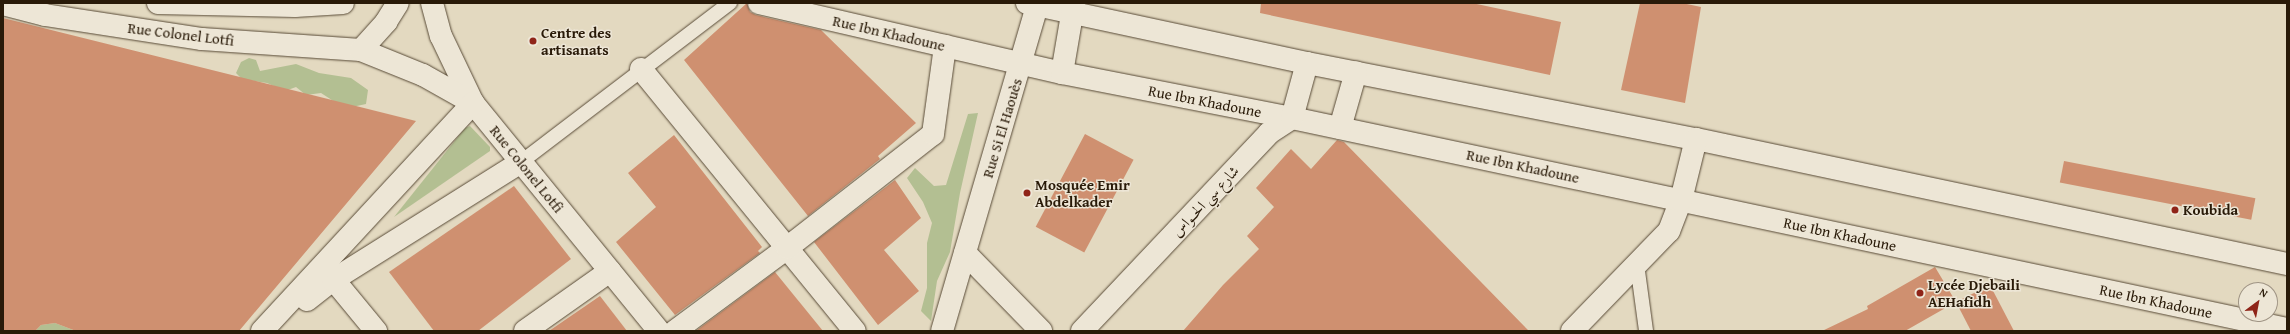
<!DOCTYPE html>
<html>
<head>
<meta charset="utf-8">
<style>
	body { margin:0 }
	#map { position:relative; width:2290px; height:334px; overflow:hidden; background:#e3d9c0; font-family:"Gentium Book Plus",Amiri,serif }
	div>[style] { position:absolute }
	.green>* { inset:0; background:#b3bf92 }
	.building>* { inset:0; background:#cf9070; transform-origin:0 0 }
	.roads { filter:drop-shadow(0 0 1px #584a36) drop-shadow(0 0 1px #584a36) }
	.lane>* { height:14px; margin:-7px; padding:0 7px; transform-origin:7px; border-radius:7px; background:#ede6d6 }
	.street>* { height:22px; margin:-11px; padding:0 11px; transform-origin:11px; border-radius:11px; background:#ede6d6 }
	.secondary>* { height:22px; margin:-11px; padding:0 11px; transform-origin:11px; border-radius:11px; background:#ede6d6 }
	.dots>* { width:11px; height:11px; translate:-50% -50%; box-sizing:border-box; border:2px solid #ede6d6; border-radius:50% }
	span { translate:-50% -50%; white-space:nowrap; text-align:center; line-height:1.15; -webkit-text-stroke:3px #ede6d6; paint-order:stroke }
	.poi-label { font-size:15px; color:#291a08; font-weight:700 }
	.left { translate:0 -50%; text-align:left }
	.street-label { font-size:15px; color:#291a08 }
	.frame { position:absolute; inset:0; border:4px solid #291a08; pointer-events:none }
	.north { position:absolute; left:2238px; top:282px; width:40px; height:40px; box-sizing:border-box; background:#ede6d6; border:1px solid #9f9484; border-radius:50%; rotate:32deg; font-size:11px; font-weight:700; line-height:16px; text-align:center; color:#291a08 }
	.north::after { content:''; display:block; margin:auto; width:14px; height:18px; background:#8f2418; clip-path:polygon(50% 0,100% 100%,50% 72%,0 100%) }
</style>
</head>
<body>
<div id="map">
	<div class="green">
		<i style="clip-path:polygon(249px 58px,256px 60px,260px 71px,296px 64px,319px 73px,351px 78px,368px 90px,366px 104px,352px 107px,338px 104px,321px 93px,306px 95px,296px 87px,285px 91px,267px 83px,242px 79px,236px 73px,241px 62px)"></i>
		<i style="clip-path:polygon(978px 113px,960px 193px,950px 252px,937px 281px,931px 321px,921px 311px,927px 288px,927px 243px,932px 223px,923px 202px,907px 178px,915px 168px,934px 186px,946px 185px,968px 114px)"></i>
		<i style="clip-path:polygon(470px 126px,490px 147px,490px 151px,394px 217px,465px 128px)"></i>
		<i style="clip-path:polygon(55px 323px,76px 331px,35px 331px,41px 325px)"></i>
	</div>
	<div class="building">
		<i style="clip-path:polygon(747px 3px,750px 12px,756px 15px,821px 30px,916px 123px,878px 156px,880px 159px,808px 216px,684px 60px)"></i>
		<i style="clip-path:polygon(1261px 3px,1472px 3px,1561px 22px,1550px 75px,1260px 13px)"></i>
		<i style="clip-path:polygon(1640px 3px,1682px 3px,1701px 7px,1685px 103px,1621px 90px)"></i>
		<i style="clip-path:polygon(3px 18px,416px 121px,239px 331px,76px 331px,55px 323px,41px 325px,35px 331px,3px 331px)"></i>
		<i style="left:1085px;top:134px;width:55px;height:105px;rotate:28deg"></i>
		<i style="clip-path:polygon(674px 135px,762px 247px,758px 251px,760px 253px,675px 315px,616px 242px,656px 207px,628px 173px)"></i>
		<i style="clip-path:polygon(1337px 140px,1344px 142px,1529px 331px,1183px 331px,1223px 285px,1259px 249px,1247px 236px,1274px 207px,1256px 188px,1291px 149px,1311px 169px)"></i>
		<i style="left:2064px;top:161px;width:195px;height:22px;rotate:11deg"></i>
		<i style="clip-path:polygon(895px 180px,921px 218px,884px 250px,919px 291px,878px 325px,814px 242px)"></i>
		<i style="clip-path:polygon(514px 186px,571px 259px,478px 331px,434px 331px,389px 272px)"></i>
		<i style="clip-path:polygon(1935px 267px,1956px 302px,1905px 331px,1822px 331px,1868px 309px,1867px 306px)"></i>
		<i style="clip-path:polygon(775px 272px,823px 331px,697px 330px)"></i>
		<i style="clip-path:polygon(1990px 285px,2014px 331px,1971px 331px,1956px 302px)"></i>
		<i style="clip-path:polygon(600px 296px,627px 331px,549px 331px)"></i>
	</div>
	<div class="roads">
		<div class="lane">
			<i style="left:521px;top:162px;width:263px;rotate:-37.3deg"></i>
			<i style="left:1637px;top:264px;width:68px;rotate:82.3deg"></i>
		</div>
		<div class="street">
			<i style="left:158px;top:3px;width:137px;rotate:1.3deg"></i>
			<i style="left:295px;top:6px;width:48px;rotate:-3.6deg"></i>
			<i style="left:432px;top:3px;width:34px;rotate:75deg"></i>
			<i style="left:441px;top:36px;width:74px;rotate:64.5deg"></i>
			<i style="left:3px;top:4px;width:43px;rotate:14.7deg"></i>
			<i style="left:45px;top:15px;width:159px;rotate:8.7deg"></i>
			<i style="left:202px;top:39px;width:159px;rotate:4deg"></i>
			<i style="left:361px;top:50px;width:67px;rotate:22deg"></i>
			<i style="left:423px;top:75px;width:57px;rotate:29.2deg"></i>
			<i style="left:473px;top:103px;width:294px;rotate:50.8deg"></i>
			<i style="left:361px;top:50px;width:38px;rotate:-48deg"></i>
			<i style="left:386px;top:22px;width:22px;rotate:-58deg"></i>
			<i style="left:641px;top:69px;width:338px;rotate:50.8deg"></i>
			<i style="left:324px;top:268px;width:82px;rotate:50.5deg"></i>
			<i style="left:307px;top:300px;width:33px;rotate:-38deg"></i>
			<i style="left:333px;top:280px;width:222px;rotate:-32.1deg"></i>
			<i style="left:262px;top:331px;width:311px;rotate:-47.2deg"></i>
			<i style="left:525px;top:331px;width:104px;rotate:-35.2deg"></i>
			<i style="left:675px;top:331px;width:139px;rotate:-36.5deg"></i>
			<i style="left:787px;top:248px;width:185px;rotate:-38deg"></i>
			<i style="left:933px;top:134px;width:89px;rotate:-82.2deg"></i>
			<i style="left:1572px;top:331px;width:139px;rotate:-45.9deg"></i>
			<i style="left:1669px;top:231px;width:33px;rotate:-69deg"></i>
		</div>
		<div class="secondary">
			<i style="left:759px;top:3px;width:311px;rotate:13deg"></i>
			<i style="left:1062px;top:73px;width:234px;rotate:11.1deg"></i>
			<i style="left:1292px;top:118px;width:1017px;rotate:11.97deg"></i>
			<i style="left:1027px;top:3px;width:286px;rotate:12.1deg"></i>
			<i style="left:1307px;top:63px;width:396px;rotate:11.1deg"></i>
			<i style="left:1696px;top:139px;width:604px;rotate:11.94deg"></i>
			<i style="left:1062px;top:73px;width:71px;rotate:-80.3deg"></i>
			<i style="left:1340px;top:128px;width:58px;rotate:-74.1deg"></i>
			<i style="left:1681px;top:200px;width:63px;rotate:-76.2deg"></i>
			<i style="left:965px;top:253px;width:109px;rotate:45.7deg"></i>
			<i style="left:942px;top:331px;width:342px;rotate:-73.7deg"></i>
			<i style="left:1082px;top:331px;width:272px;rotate:-46.6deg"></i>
			<i style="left:1269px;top:133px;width:27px;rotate:-33deg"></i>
			<i style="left:1292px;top:118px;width:57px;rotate:-74.7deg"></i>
		</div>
	</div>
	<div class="dots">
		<i style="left:533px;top:41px;background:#8f2418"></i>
		<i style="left:1027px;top:193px;background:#8f2418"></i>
		<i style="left:2175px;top:210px;background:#8f2418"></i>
		<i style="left:1920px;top:293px;background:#8f2418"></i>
	</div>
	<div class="poi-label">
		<span class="left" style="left:541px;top:41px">Centre des<br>artisanats</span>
		<span class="left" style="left:1035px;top:193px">Mosquée Emir<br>Abdelkader</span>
		<span class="left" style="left:2183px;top:210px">Koubida</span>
		<span class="left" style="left:1928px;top:293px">Lycée Djebaili<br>AEHafidh</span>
	</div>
	<div class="street-label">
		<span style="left:889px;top:33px;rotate:13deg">Rue Ibn Khadoune</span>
		<span style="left:181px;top:34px;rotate:7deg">Rue Colonel Lotfi</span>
		<span style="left:1205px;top:101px;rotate:11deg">Rue Ibn Khadoune</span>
		<span style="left:1002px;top:128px;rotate:-73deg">Rue Si El Haouès</span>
		<span style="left:1523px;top:166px;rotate:12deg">Rue Ibn Khadoune</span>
		<span style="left:527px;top:169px;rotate:51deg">Rue Colonel Lotfi</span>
		<span style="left:1205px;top:201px;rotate:-47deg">شارع سي الحــواس</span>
		<span style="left:1840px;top:234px;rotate:12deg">Rue Ibn Khadoune</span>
		<span style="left:2156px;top:301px;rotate:12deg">Rue Ibn Khadoune</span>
	</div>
	<div class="frame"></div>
	<div class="north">N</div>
</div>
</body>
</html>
